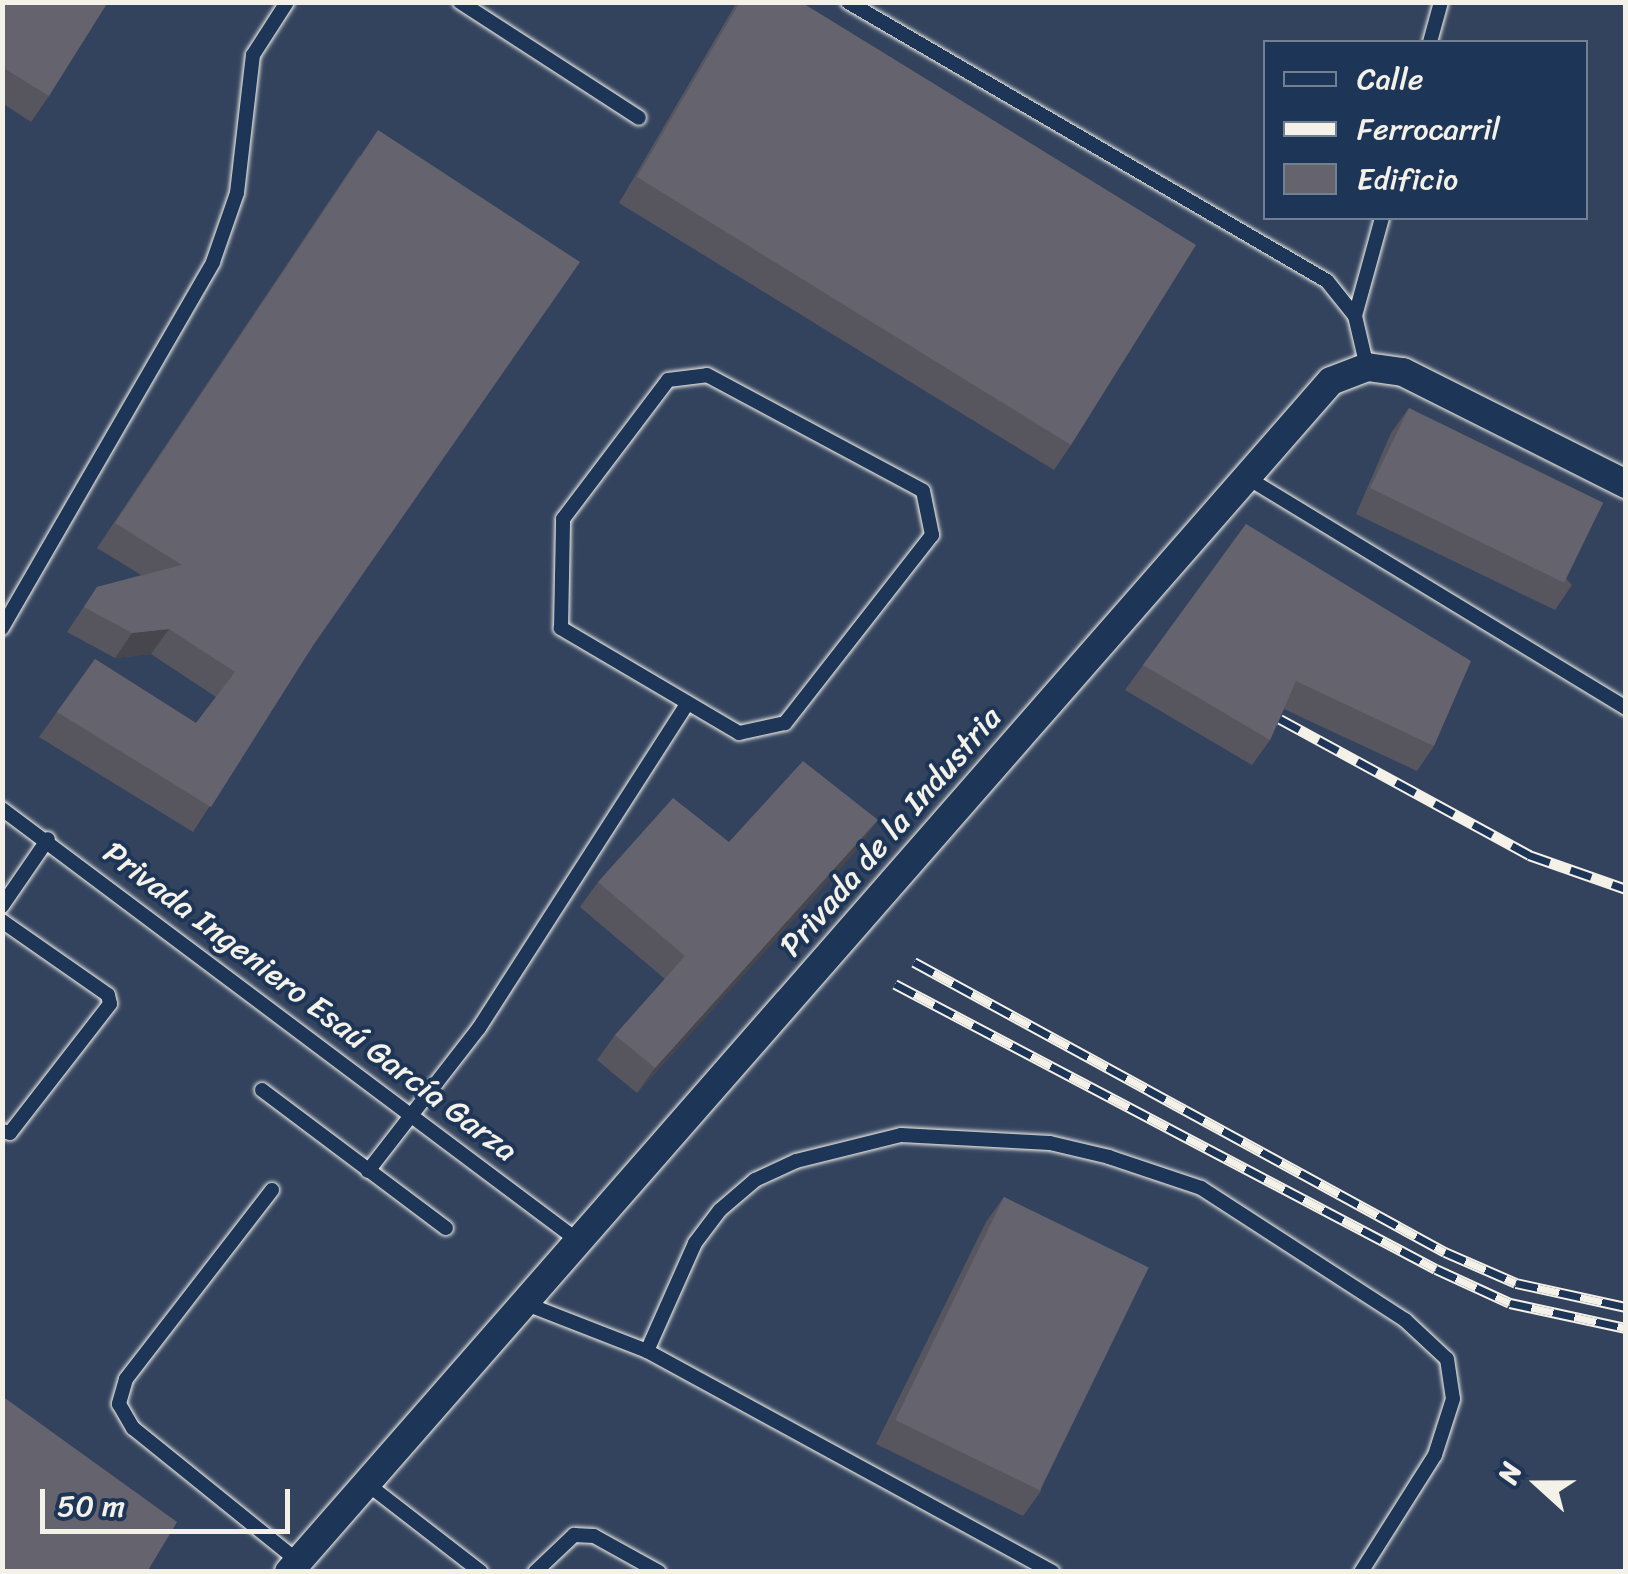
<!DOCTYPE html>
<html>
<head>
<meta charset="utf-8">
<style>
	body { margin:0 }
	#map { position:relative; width:1628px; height:1574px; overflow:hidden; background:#33435e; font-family:Sriracha,sans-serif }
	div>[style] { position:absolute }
	.roads { filter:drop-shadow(0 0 2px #f4f1e8) drop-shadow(0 0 2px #f4f1e8) }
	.lane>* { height:14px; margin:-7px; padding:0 7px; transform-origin:7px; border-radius:7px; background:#1d3557 }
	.street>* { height:28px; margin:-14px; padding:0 14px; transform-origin:14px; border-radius:14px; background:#1d3557 }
	.rail>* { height:11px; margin-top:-5.5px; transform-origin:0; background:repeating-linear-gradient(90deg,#1d3557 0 22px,#f4f1e8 0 44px); box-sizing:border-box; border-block:2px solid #f4f1e8 }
	.wall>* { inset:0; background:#57565f }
	.shaded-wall>* { inset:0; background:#47464d }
	.building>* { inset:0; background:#65646e; transform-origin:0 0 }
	span { translate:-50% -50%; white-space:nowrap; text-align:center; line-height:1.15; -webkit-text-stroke:8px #1d3557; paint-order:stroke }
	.street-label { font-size:32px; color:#f4f1e8 }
	.frame { position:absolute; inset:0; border:5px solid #f4f1e8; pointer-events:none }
	.legend { position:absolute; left:1263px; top:40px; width:325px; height:180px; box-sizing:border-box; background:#1d3557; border:2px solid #738091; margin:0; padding:12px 18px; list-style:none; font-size:30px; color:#f4f1e8 }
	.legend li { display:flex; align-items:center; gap:20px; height:50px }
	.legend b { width:50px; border:2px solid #738091 }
	.north { position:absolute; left:1488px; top:1434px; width:100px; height:100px; -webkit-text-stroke:8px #1d3557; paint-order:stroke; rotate:291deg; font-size:28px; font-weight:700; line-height:40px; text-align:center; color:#f4f1e8 }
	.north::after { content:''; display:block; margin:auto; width:35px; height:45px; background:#f4f1e8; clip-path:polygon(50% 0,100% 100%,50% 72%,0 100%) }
	.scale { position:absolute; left:40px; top:1489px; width:250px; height:45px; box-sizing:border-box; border:5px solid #f4f1e8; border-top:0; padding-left:12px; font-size:30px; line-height:35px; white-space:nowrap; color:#f4f1e8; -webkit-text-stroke:8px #1d3557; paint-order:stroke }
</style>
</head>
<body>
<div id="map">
	<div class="roads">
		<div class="lane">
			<i style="left:460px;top:2px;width:213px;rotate:32.9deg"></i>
			<i style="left:848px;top:2px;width:554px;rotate:30.22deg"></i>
			<i style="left:1327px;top:281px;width:45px;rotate:51.3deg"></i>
			<i style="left:1355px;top:316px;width:52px;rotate:76.8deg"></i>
			<i style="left:1430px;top:42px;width:41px;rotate:-74.6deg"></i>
			<i style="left:1355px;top:316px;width:102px;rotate:-74.6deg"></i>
			<i style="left:707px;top:375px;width:245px;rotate:28.2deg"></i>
			<i style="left:923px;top:491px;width:45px;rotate:78.4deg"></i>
			<i style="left:932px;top:535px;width:239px;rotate:128deg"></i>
			<i style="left:785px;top:723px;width:47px;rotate:167.7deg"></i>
			<i style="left:739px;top:733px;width:207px;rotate:-149.5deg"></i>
			<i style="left:561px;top:628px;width:109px;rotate:-88.9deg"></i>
			<i style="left:563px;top:519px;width:174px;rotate:-52.9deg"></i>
			<i style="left:668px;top:380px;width:39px;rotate:-7deg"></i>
			<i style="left:1246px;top:477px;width:445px;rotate:31.3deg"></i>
			<i style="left:2px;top:628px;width:422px;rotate:-60deg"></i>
			<i style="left:213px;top:262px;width:73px;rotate:-70.8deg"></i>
			<i style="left:237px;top:193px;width:139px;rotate:-83.4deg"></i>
			<i style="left:253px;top:55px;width:63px;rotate:-57.3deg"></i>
			<i style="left:2px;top:809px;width:724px;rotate:36.85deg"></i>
			<i style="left:2px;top:906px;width:81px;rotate:-55.5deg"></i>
			<i style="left:2px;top:921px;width:129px;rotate:34.9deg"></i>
			<i style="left:108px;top:995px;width:9px;rotate:77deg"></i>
			<i style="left:110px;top:1004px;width:163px;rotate:127.8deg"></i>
			<i style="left:10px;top:1133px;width:8px;rotate:-166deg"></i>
			<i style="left:262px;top:1090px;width:230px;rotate:36.9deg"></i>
			<i style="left:368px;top:1171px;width:181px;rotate:-52.2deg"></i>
			<i style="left:479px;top:1028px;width:381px;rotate:-57.3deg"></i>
			<i style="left:272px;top:1190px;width:239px;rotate:127.7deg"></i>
			<i style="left:126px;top:1379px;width:26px;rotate:106deg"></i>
			<i style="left:119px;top:1404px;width:28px;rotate:60deg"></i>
			<i style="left:133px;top:1428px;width:212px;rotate:38.9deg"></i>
			<i style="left:524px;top:1303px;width:132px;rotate:21.3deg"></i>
			<i style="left:647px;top:1351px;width:462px;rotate:28.6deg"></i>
			<i style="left:647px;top:1351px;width:118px;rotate:-66deg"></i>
			<i style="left:695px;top:1243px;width:41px;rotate:-52.9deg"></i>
			<i style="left:720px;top:1210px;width:46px;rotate:-40.6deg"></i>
			<i style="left:755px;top:1180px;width:45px;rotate:-24.9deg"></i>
			<i style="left:796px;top:1161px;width:108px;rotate:-13.9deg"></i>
			<i style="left:901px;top:1135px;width:149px;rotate:3.1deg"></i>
			<i style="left:1050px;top:1143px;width:61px;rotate:13.3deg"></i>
			<i style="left:1109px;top:1157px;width:97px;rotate:18.6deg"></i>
			<i style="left:1201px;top:1188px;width:243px;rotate:32.9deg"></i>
			<i style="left:1405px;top:1320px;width:57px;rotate:42.9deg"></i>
			<i style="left:1447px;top:1359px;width:40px;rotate:81.5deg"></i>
			<i style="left:1453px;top:1399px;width:59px;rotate:107.8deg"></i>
			<i style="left:1435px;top:1455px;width:138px;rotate:122.3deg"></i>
			<i style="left:366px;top:1483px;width:145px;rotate:37.7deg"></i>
			<i style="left:535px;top:1572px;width:54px;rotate:-43.5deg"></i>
			<i style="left:574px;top:1535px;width:20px;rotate:3deg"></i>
			<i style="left:594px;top:1536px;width:74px;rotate:29deg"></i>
		</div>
		<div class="street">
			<i style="left:289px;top:1572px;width:1582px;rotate:-48.82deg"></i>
			<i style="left:1331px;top:381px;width:39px;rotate:-21deg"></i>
			<i style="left:1367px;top:367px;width:36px;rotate:8deg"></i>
			<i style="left:1403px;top:372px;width:250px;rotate:26.7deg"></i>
		</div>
	</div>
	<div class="rail">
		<i style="left:1280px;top:719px;width:284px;rotate:28.6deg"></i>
		<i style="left:1529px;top:855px;width:103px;rotate:19.3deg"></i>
		<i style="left:914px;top:962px;width:605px;rotate:28.64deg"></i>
		<i style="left:1445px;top:1252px;width:77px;rotate:23.6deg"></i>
		<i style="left:1516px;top:1283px;width:113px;rotate:12.3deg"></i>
		<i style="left:895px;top:984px;width:611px;rotate:27.78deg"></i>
		<i style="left:1436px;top:1269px;width:81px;rotate:24.7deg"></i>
		<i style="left:1510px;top:1303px;width:119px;rotate:12.2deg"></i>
	</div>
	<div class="wall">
		<i style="clip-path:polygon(2px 2px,49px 96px,31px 122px,2px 103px)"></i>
		<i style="clip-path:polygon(737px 2px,801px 2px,1071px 445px,1054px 470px,619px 203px)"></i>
		<i style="clip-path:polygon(360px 155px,312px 647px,193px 832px,39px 737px,95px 659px,196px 723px,216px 697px,151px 654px,115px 658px,67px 632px,97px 587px,141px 575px,97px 548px)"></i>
		<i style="clip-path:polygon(1409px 408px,1572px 585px,1555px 610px,1356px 514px,1391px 433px)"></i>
		<i style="clip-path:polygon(1246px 524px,1434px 746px,1417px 771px,1284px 709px,1270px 740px,1252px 765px,1125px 690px)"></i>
		<i style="clip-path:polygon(729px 842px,860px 846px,637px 1093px,597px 1060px,615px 1035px,665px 979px,580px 907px,598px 882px)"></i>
		<i style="clip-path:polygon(1004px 1197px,1041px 1491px,1023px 1516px,876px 1444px,986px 1222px)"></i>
	</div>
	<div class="shaded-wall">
		<i style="clip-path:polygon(169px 629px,151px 654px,115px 658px,132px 633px)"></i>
		<i style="clip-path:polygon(878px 820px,860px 846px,637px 1093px,655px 1068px)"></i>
	</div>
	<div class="building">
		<i style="clip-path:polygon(2px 2px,108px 2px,49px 96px,2px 67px)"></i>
		<i style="clip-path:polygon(740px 2px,801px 2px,1196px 245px,1071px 445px,637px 177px)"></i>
		<i style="clip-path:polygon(378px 130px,580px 262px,312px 647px,211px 807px,57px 712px,95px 659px,196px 723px,235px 672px,169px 629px,132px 633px,84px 607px,97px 587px,182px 565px,115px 523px)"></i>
		<i style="left:1409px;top:408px;width:216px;height:89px;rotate:26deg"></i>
		<i style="clip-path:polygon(1246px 524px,1471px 661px,1434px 746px,1296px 681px,1270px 740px,1143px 665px)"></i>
		<i style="clip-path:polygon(803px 761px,878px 820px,655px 1068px,615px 1035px,685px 956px,598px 882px,673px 798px,729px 842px)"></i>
		<i style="left:1004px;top:1197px;width:161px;height:248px;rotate:26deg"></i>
		<i style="clip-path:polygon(2px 1396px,177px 1522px,147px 1572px,2px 1572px)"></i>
	</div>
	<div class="street-label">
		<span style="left:891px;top:832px;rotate:-49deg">Privada de la Industria</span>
		<span style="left:310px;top:1002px;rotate:37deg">Privada Ingeniero Esaú García Garza</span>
	</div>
	<div class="frame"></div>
	<ul class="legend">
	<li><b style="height:12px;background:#1d3557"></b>Calle</li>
	<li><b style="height:12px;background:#f4f1e8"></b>Ferrocarril</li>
	<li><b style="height:28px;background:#65646e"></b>Edificio</li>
	</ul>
	<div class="north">N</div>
	<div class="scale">50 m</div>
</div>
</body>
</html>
